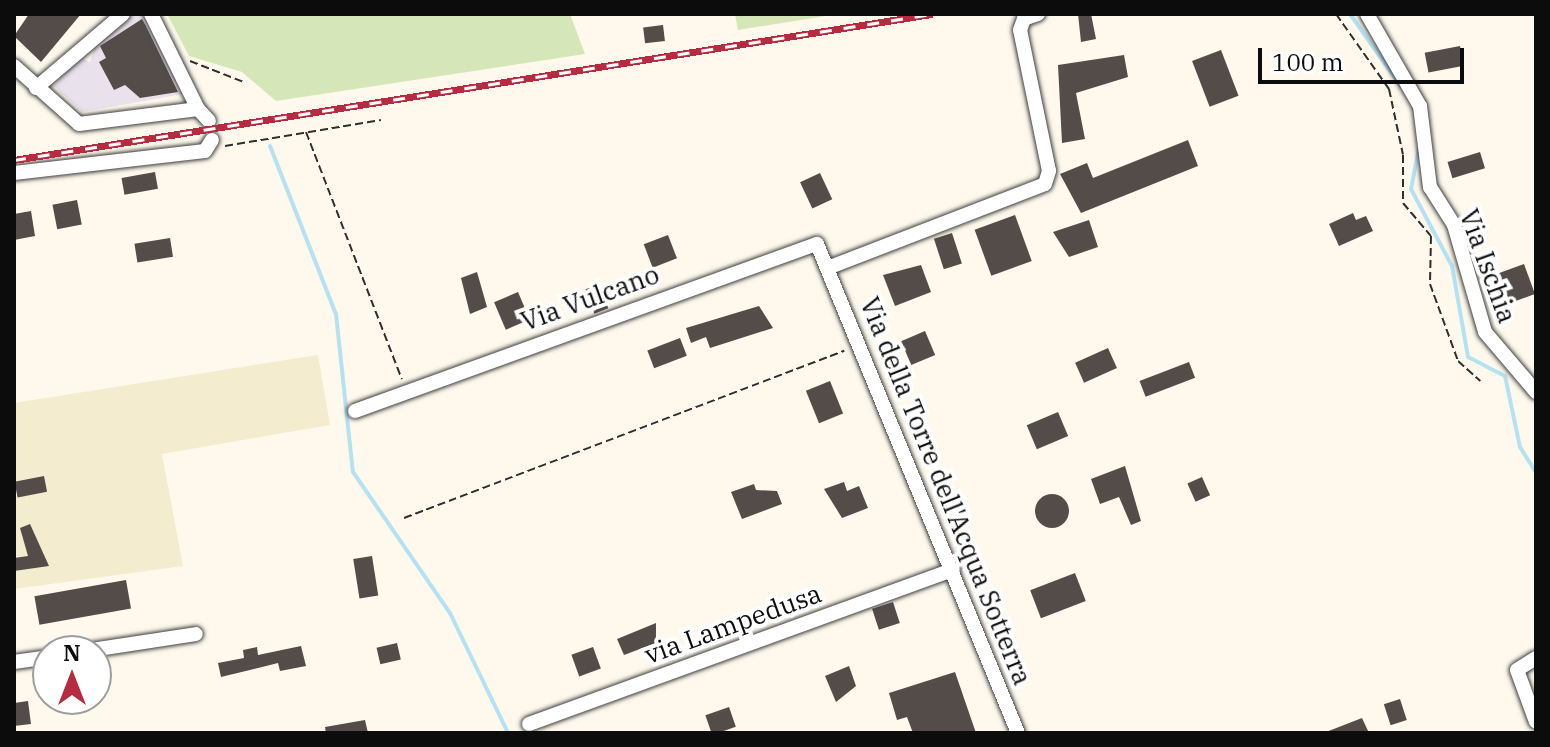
<!DOCTYPE html>
<html>
<head>
<meta charset="utf-8">
<style>
	body { margin:0 }
	#map { position:relative; width:1550px; height:747px; overflow:hidden; background:#fef9ec; font-family:"IBM Plex Serif",serif }
	div>[style] { position:absolute }
	.industrial>* { inset:0; background:#e9e1eb }
	.farmland>* { inset:0; background:#f3ecce }
	.green>* { inset:0; background:#d5e7b8 }
	.stream>* { height:4px; margin:-2px; padding:0 2px; transform-origin:2px; border-radius:2px; background:#b4e2f3 }
	.building>* { inset:0; background:#544c49; transform-origin:0 0 }
	.round { border-radius:50% }
	.path>* { height:2px; margin-top:-1px; transform-origin:0; background:repeating-linear-gradient(90deg,#2e2e2e 0 8px,transparent 0 12px) }
	.roads { filter:drop-shadow(0 0 2px #3f3f3f) drop-shadow(0 0 2px #3f3f3f) }
	.minor>* { height:14px; margin:-7px; padding:0 7px; transform-origin:7px; border-radius:7px; background:#fff }
	.rail>* { height:7px; margin-top:-3.5px; transform-origin:0; background:repeating-linear-gradient(90deg,#fff 0 12px,#b62b40 0 24px); box-sizing:border-box; border-block:2px solid #b62b40 }
	span { translate:-50% -50%; white-space:nowrap; text-align:center; line-height:1.15; -webkit-text-stroke:8px #fff; paint-order:stroke }
	.street-label { font-size:26px; color:#0c0c0c }
	.frame { position:absolute; inset:0; border:16px solid #0c0c0c; pointer-events:none }
	.north { position:absolute; left:32px; top:635px; width:80px; height:80px; box-sizing:border-box; background:#fff; border:2px solid #9e9e9e; border-radius:50%; rotate:0deg; font-size:22px; font-weight:700; line-height:32px; text-align:center; color:#0c0c0c }
	.north::after { content:''; display:block; margin:auto; width:28px; height:36px; background:#b62b40; clip-path:polygon(50% 0,100% 100%,50% 72%,0 100%) }
	.scale { position:absolute; left:1258px; top:48px; width:206px; height:36px; box-sizing:border-box; border:4px solid #0c0c0c; border-top:0; padding-left:10px; font-size:24px; line-height:28px; white-space:nowrap; color:#0c0c0c; -webkit-text-stroke:6px #fff; paint-order:stroke }
</style>
</head>
<body>
<div id="map">
	<div class="industrial">
		<i style="clip-path:polygon(128px 14px,141px 14px,151px 26px,183px 94px,82px 112px,54px 86px,80px 57px,90px 62px,97px 39px)"></i>
	</div>
	<div class="farmland">
		<i style="clip-path:polygon(318px 355px,330px 425px,162px 454px,183px 566px,14px 589px,14px 403px)"></i>
	</div>
	<div class="green">
		<i style="clip-path:polygon(167px 14px,570px 14px,585px 54px,276px 101px,242px 72px,189px 56px)"></i>
		<i style="clip-path:polygon(735px 14px,838px 14px,738px 30px)"></i>
	</div>
	<div class="stream">
		<i style="left:1350px;top:14px;width:87px;rotate:54.8deg"></i>
		<i style="left:270px;top:146px;width:180px;rotate:68.6deg"></i>
		<i style="left:336px;top:314px;width:159px;rotate:83.9deg"></i>
		<i style="left:353px;top:472px;width:171px;rotate:55.5deg"></i>
		<i style="left:450px;top:613px;width:133px;rotate:64.2deg"></i>
		<i style="left:1419px;top:148px;width:42px;rotate:101deg"></i>
		<i style="left:1411px;top:189px;width:87px;rotate:62deg"></i>
		<i style="left:1452px;top:266px;width:92px;rotate:80deg"></i>
		<i style="left:1468px;top:357px;width:42px;rotate:27.2deg"></i>
		<i style="left:1505px;top:376px;width:73px;rotate:78.1deg"></i>
		<i style="left:1520px;top:447px;width:31px;rotate:58deg"></i>
	</div>
	<div class="building">
		<i style="clip-path:polygon(29px 14px,81px 14px,41px 62px,14px 36px)"></i>
		<i style="clip-path:polygon(1078px 14px,1091px 14px,1096px 39px,1081px 42px)"></i>
		<i style="clip-path:polygon(142px 19px,146px 26px,178px 92px,140px 98px,125px 85px,114px 90px,99px 62px,106px 58px,100px 46px)"></i>
		<i style="left:663px;top:25px;width:16px;height:20px;rotate:83deg"></i>
		<i style="left:1460px;top:46px;width:20px;height:36px;rotate:79deg"></i>
		<i style="left:1221px;top:50px;width:49px;height:31px;rotate:69deg"></i>
		<i style="clip-path:polygon(1124px 55px,1128px 77px,1076px 93px,1085px 139px,1062px 143px,1058px 65px)"></i>
		<i style="clip-path:polygon(1188px 140px,1198px 166px,1081px 213px,1060px 174px,1087px 163px,1093px 178px)"></i>
		<i style="left:1480px;top:152px;width:17px;height:34px;rotate:73deg"></i>
		<i style="left:155px;top:172px;width:17px;height:34px;rotate:80deg"></i>
		<i style="left:820px;top:173px;width:29px;height:22px;rotate:65deg"></i>
		<i style="left:77px;top:200px;width:25px;height:25px;rotate:79deg"></i>
		<i style="clip-path:polygon(31px 211px,35px 236px,14px 240px,14px 214px)"></i>
		<i style="clip-path:polygon(1353px 213px,1356px 220px,1366px 216px,1373px 231px,1339px 246px,1329px 224px)"></i>
		<i style="left:1015px;top:215px;width:49px;height:43px;rotate:70deg"></i>
		<i style="clip-path:polygon(1089px 220px,1098px 247px,1069px 257px,1053px 232px)"></i>
		<i style="left:952px;top:233px;width:32px;height:19px;rotate:72deg"></i>
		<i style="left:668px;top:235px;width:25px;height:26px;rotate:69deg"></i>
		<i style="left:170px;top:238px;width:19px;height:36px;rotate:81deg"></i>
		<i style="left:1524px;top:264px;width:32px;height:27px;rotate:70deg"></i>
		<i style="clip-path:polygon(921px 265px,931px 292px,895px 306px,883px 275px)"></i>
		<i style="clip-path:polygon(477px 272px,487px 307px,470px 314px,461px 278px)"></i>
		<i style="left:599px;top:284px;width:26px;height:15px;rotate:69deg"></i>
		<i style="left:518px;top:292px;width:30px;height:26px;rotate:67deg"></i>
		<i style="clip-path:polygon(759px 306px,773px 328px,710px 348px,706px 337px,691px 343px,686px 328px)"></i>
		<i style="left:925px;top:331px;width:26px;height:26px;rotate:67deg"></i>
		<i style="left:680px;top:338px;width:19px;height:35px;rotate:69deg"></i>
		<i style="left:1108px;top:348px;width:22px;height:36px;rotate:66deg"></i>
		<i style="left:1189px;top:362px;width:17px;height:53px;rotate:69deg"></i>
		<i style="left:830px;top:381px;width:35px;height:26px;rotate:68deg"></i>
		<i style="left:1058px;top:412px;width:26px;height:34px;rotate:67deg"></i>
		<i style="clip-path:polygon(1125px 466px,1141px 521px,1131px 525px,1119px 497px,1100px 504px,1091px 479px)"></i>
		<i style="left:44px;top:476px;width:16px;height:30px;rotate:79deg"></i>
		<i style="left:1202px;top:477px;width:20px;height:16px;rotate:66deg"></i>
		<i style="clip-path:polygon(844px 482px,847px 491px,859px 486px,868px 508px,842px 518px,824px 489px)"></i>
		<i style="clip-path:polygon(754px 484px,756px 490px,777px 491px,782px 504px,742px 519px,731px 492px)"></i>
		<i class="round" style="left:1035px;top:494px;width:34px;height:34px"></i>
		<i style="clip-path:polygon(30px 524px,49px 566px,14px 571px,14px 558px,28px 556px,20px 528px)"></i>
		<i style="left:372px;top:556px;width:40px;height:19px;rotate:81deg"></i>
		<i style="left:1075px;top:573px;width:30px;height:48px;rotate:69deg"></i>
		<i style="left:126px;top:580px;width:29px;height:93px;rotate:80deg"></i>
		<i style="left:893px;top:602px;width:22px;height:22px;rotate:72deg"></i>
		<i style="clip-path:polygon(656px 623px,656px 643px,624px 655px,617px 639px)"></i>
		<i style="left:397px;top:643px;width:17px;height:21px;rotate:77deg"></i>
		<i style="clip-path:polygon(301px 646px,306px 666px,280px 671px,278px 663px,221px 677px,218px 663px,244px 658px,243px 650px,257px 647px,258px 655px)"></i>
		<i style="left:593px;top:647px;width:23px;height:23px;rotate:70deg"></i>
		<i style="clip-path:polygon(849px 666px,856px 686px,836px 702px,825px 676px)"></i>
		<i style="clip-path:polygon(955px 672px,976px 733px,913px 733px,907px 717px,897px 720px,889px 693px)"></i>
		<i style="left:1400px;top:699px;width:22px;height:17px;rotate:72deg"></i>
		<i style="clip-path:polygon(28px 701px,31px 724px,14px 726px,14px 703px)"></i>
		<i style="left:729px;top:707px;width:21px;height:25px;rotate:71deg"></i>
		<i style="clip-path:polygon(1362px 718px,1369px 733px,1327px 733px,1326px 732px)"></i>
		<i style="clip-path:polygon(365px 720px,368px 733px,326px 733px,325px 727px)"></i>
	</div>
	<div class="path">
		<i style="left:1336px;top:14px;width:92px;rotate:54.8deg"></i>
		<i style="left:1389px;top:89px;width:67px;rotate:78deg"></i>
		<i style="left:1403px;top:155px;width:48px;rotate:90deg"></i>
		<i style="left:1403px;top:203px;width:43px;rotate:49.7deg"></i>
		<i style="left:1431px;top:236px;width:48px;rotate:91.2deg"></i>
		<i style="left:1430px;top:284px;width:82px;rotate:70deg"></i>
		<i style="left:1458px;top:361px;width:30px;rotate:42deg"></i>
		<i style="left:190px;top:61px;width:60px;rotate:21.4deg"></i>
		<i style="left:306px;top:132px;width:265px;rotate:68.8deg"></i>
		<i style="left:225px;top:146px;width:158px;rotate:-9.5deg"></i>
		<i style="left:404px;top:518px;width:471px;rotate:-20.8deg"></i>
	</div>
	<div class="roads">
		<div class="minor">
			<i style="left:151px;top:14px;width:106px;rotate:63.7deg"></i>
			<i style="left:1367px;top:14px;width:106px;rotate:60.1deg"></i>
			<i style="left:1420px;top:106px;width:82px;rotate:83deg"></i>
			<i style="left:1430px;top:187px;width:45px;rotate:57.7deg"></i>
			<i style="left:1454px;top:225px;width:111px;rotate:73.8deg"></i>
			<i style="left:1485px;top:332px;width:79px;rotate:49.6deg"></i>
			<i style="left:14px;top:66px;width:87px;rotate:41.7deg"></i>
			<i style="left:79px;top:124px;width:120px;rotate:-7.2deg"></i>
			<i style="left:36px;top:88px;width:114px;rotate:-40.4deg"></i>
			<i style="left:198px;top:109px;width:16px;rotate:47deg"></i>
			<i style="left:14px;top:173px;width:192px;rotate:-6.6deg"></i>
			<i style="left:205px;top:151px;width:13px;rotate:-58deg"></i>
			<i style="left:830px;top:267px;width:230px;rotate:-21.1deg"></i>
			<i style="left:1045px;top:184px;width:14px;rotate:-73deg"></i>
			<i style="left:1049px;top:171px;width:144px;rotate:-101.6deg"></i>
			<i style="left:1020px;top:30px;width:12px;rotate:-70deg"></i>
			<i style="left:1024px;top:19px;width:15px;rotate:-20deg"></i>
			<i style="left:355px;top:411px;width:491px;rotate:-19.9deg"></i>
			<i style="left:817px;top:244px;width:529px;rotate:67.66deg"></i>
			<i style="left:85px;top:651px;width:112px;rotate:-8.7deg"></i>
			<i style="left:1536px;top:658px;width:22px;rotate:148deg"></i>
			<i style="left:1517px;top:670px;width:55px;rotate:69.9deg"></i>
			<i style="left:14px;top:662px;width:34px;rotate:-8deg"></i>
			<i style="left:529px;top:724px;width:451px;rotate:-20deg"></i>
		</div>
	</div>
	<div class="rail">
		<i style="left:14px;top:160px;width:930px;rotate:-9.04deg"></i>
	</div>
	<div class="street-label">
		<span style="left:1488px;top:266px;rotate:70deg">Via Ischia</span>
		<span style="left:590px;top:298px;rotate:-20deg">Via Vulcano</span>
		<span style="left:946px;top:491px;rotate:68deg">Via della Torre dell'Acqua Sotterra</span>
		<span style="left:733px;top:624px;rotate:-20deg">via Lampedusa</span>
	</div>
	<div class="frame"></div>
	<div class="north">N</div>
	<div class="scale">100 m</div>
</div>
</body>
</html>
